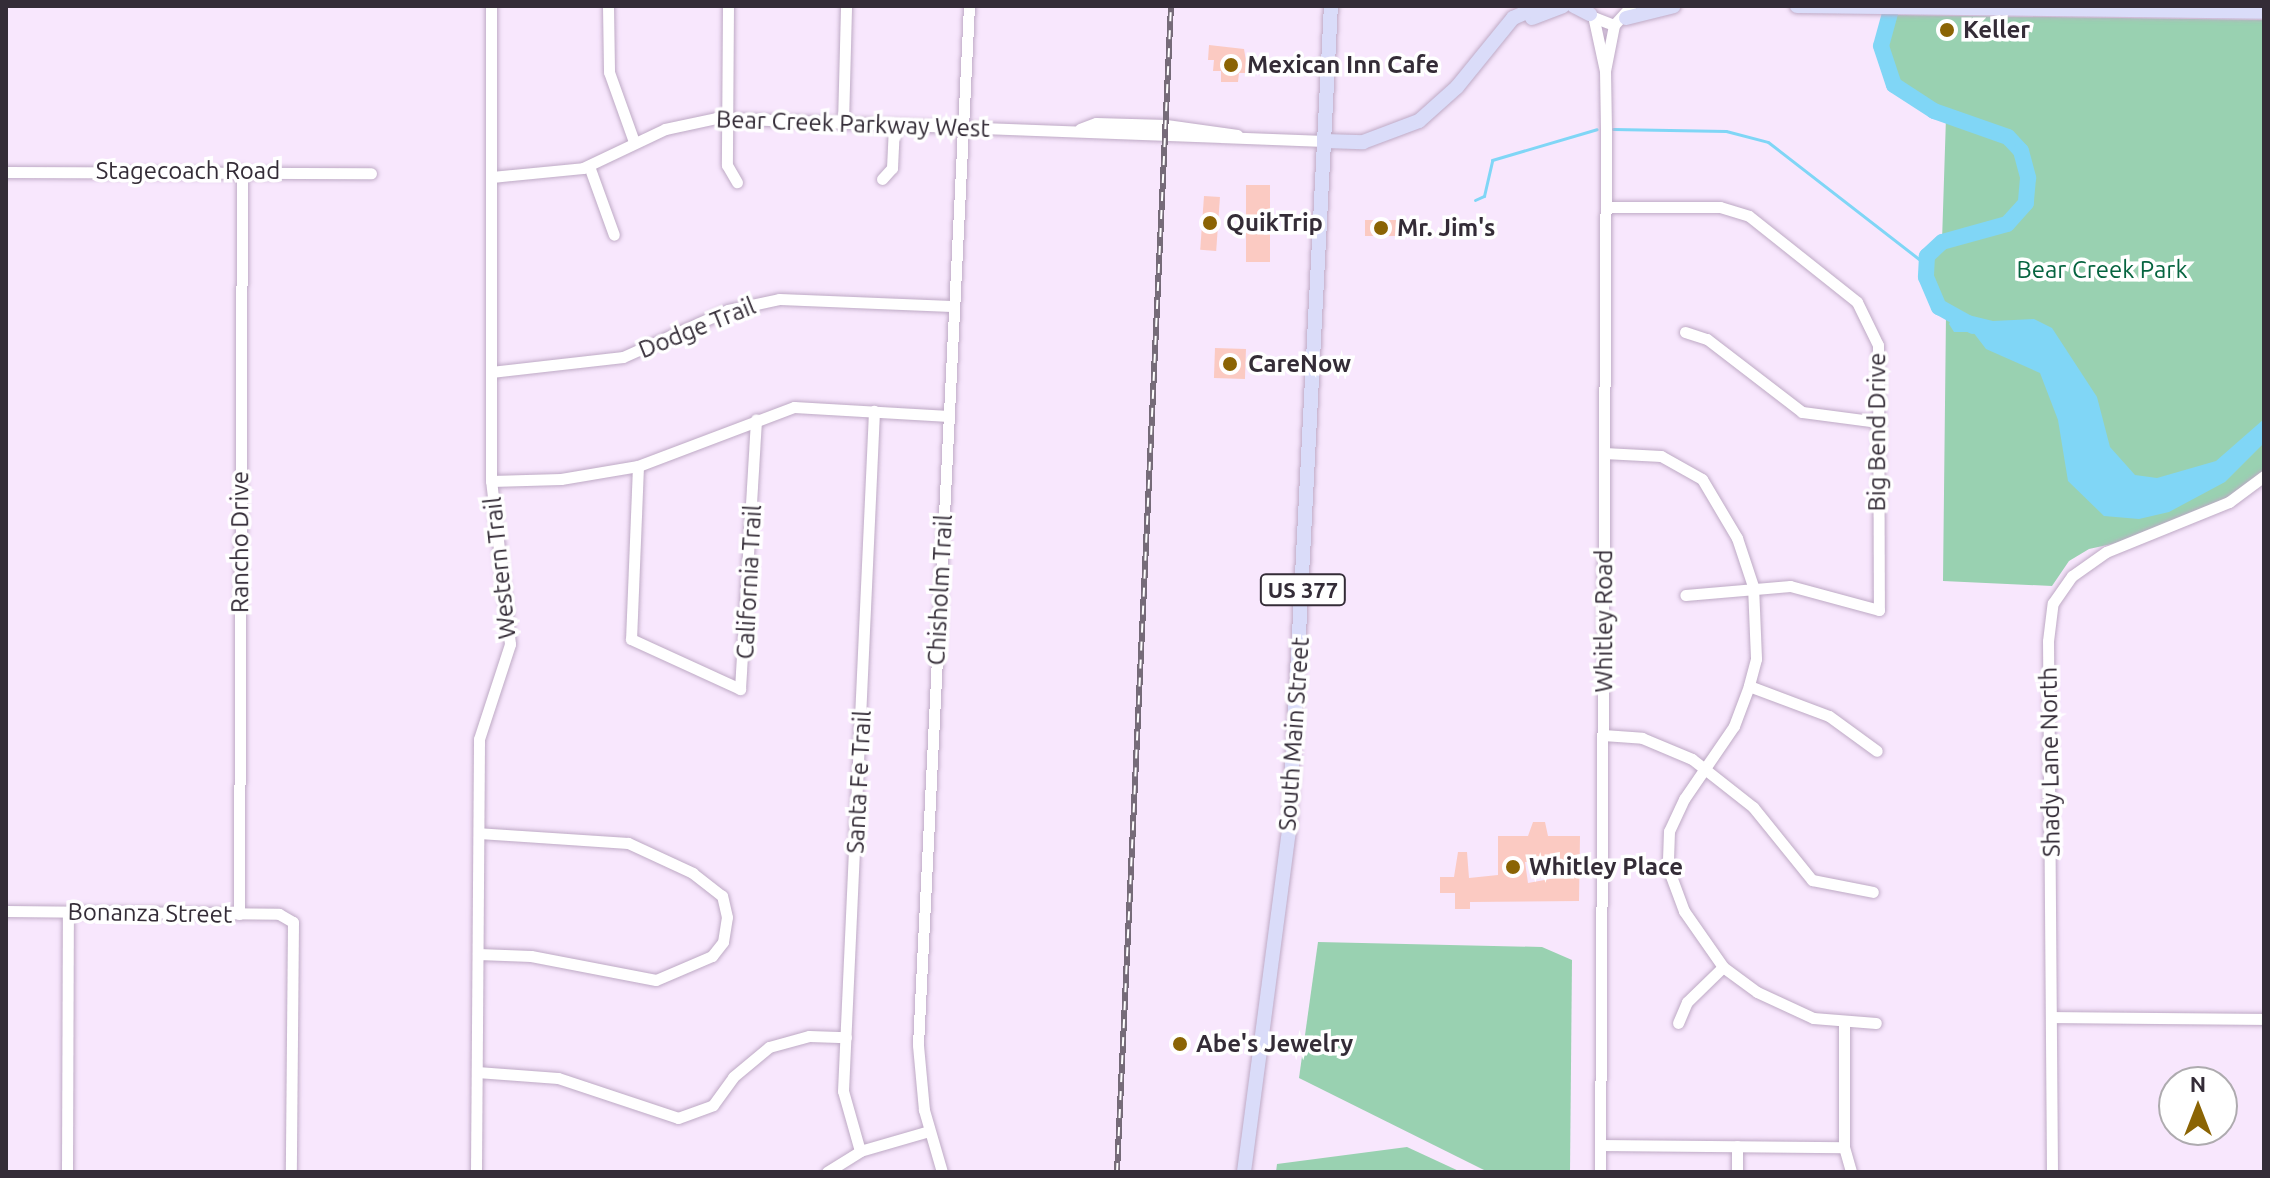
<!DOCTYPE html>
<html>
<head>
<meta charset="utf-8">
<style>
	body { margin:0 }
	#map { position:relative; width:2270px; height:1178px; overflow:hidden; background:#f8e7fd; font-family:Ubuntu,sans-serif }
	div>[style] { position:absolute }
	.green>* { inset:0; background:#99d1b1 }
	.water>* { inset:0; background:#80d6f6 }
	.stream>* { height:3px; margin:-1.5px; padding:0 1.5px; transform-origin:1.5px; border-radius:1.5px; background:#80d6f6 }
	.river>* { height:16px; margin:-8px; padding:0 8px; transform-origin:8px; border-radius:8px; background:#80d6f6 }
	.building>* { inset:0; background:#fbcac2; transform-origin:0 0 }
	.roads { filter:drop-shadow(0 0 2px #beaac5) drop-shadow(0 0 2px #beaac5) }
	.minor>* { height:11px; margin:-5.5px; padding:0 5.5px; transform-origin:5.5px; border-radius:5.5px; background:#fff }
	.major>* { height:14px; margin:-7px; padding:0 7px; transform-origin:7px; border-radius:7px; background:#dadcf9 }
	.rail>* { height:6px; margin-top:-3px; transform-origin:0; background:repeating-linear-gradient(90deg,#fff 0 9px,#766b79 0 18px); box-sizing:border-box; border-block:2px solid #766b79 }
	.dots>* { width:22px; height:22px; translate:-50% -50%; box-sizing:border-box; border:4px solid #fff; border-radius:50% }
	span { translate:-50% -50%; white-space:nowrap; text-align:center; line-height:1.15; -webkit-text-stroke:7px #fff; paint-order:stroke }
	.shield-label span { padding:2px 6px; background:#fff; border:2px solid; border-radius:6px; -webkit-text-stroke-width:0 }
	.shield-label { font-size:22px; color:#342c37; font-weight:700 }
	.poi-label { font-size:24px; color:#342c37; font-weight:700 }
	.left { translate:0 -50%; text-align:left }
	.street-label { font-size:24px; color:#342c37 }
	.park-label { font-size:24px; color:#066440 }
	.frame { position:absolute; inset:0; border:8px solid #342c37; pointer-events:none }
	.north { position:absolute; left:2158px; top:1066px; width:80px; height:80px; box-sizing:border-box; background:#fff; border:2px solid #aeabaf; border-radius:50%; rotate:0deg; font-size:22px; font-weight:700; line-height:32px; text-align:center; color:#342c37 }
	.north::after { content:''; display:block; margin:auto; width:28px; height:36px; background:#8b6404; clip-path:polygon(50% 0,100% 100%,50% 72%,0 100%) }
</style>
</head>
<body>
<div id="map">
	<div class="green">
		<i style="clip-path:polygon(1895px 15px,2264px 20px,2264px 476px,2242px 492px,2130px 540px,2089px 549px,2069px 561px,2052px 586px,1943px 581px,1946px 314px,1931px 293px,1925px 264px,1942px 241px,1946px 117px,1906px 96px,1887px 72px,1881px 46px)"></i>
		<i style="clip-path:polygon(1318px 942px,1542px 947px,1572px 960px,1570px 1172px,1488px 1172px,1299px 1078px)"></i>
		<i style="clip-path:polygon(1407px 1147px,1461px 1172px,1276px 1172px,1277px 1164px)"></i>
	</div>
	<div class="water">
		<i style="clip-path:polygon(1956px 312px,1993px 321px,2034px 319px,2052px 328px,2097px 397px,2110px 447px,2135px 475px,2157px 478px,2216px 461px,2264px 419px,2264px 443px,2225px 482px,2169px 512px,2139px 519px,2104px 516px,2068px 481px,2058px 420px,2040px 373px,1986px 349px,1973px 332px,1954px 332px,1949px 324px)"></i>
	</div>
	<div class="stream">
		<i style="left:1613px;top:129px;width:113px;rotate:1deg"></i>
		<i style="left:1726px;top:131px;width:43px;rotate:14.7deg"></i>
		<i style="left:1768px;top:142px;width:199px;rotate:37.8deg"></i>
		<i style="left:1475px;top:200px;width:10px;rotate:-24deg"></i>
		<i style="left:1484px;top:196px;width:37px;rotate:-77deg"></i>
		<i style="left:1492px;top:160px;width:109px;rotate:-16.4deg"></i>
	</div>
	<div class="river">
		<i style="left:1892px;top:6px;width:41px;rotate:105.4deg"></i>
		<i style="left:1881px;top:46px;width:41px;rotate:71.6deg"></i>
		<i style="left:1894px;top:85px;width:48px;rotate:33deg"></i>
		<i style="left:1934px;top:111px;width:78px;rotate:19.4deg"></i>
		<i style="left:2008px;top:137px;width:19px;rotate:47deg"></i>
		<i style="left:2021px;top:151px;width:28px;rotate:75deg"></i>
		<i style="left:2028px;top:178px;width:25px;rotate:95deg"></i>
		<i style="left:2026px;top:203px;width:28px;rotate:132deg"></i>
		<i style="left:2007px;top:224px;width:67px;rotate:164.5deg"></i>
		<i style="left:1942px;top:242px;width:21px;rotate:137deg"></i>
		<i style="left:1927px;top:256px;width:21px;rotate:93deg"></i>
		<i style="left:1926px;top:277px;width:33px;rotate:67deg"></i>
		<i style="left:1939px;top:307px;width:39px;rotate:29deg"></i>
	</div>
	<div class="building">
		<i style="clip-path:polygon(1209px 45px,1244px 49px,1248px 73px,1239px 73px,1238px 82px,1221px 82px,1221px 71px,1213px 71px,1214px 60px,1208px 60px)"></i>
		<i style="left:1246px;top:185px;width:24px;height:77px"></i>
		<i style="left:1204px;top:196px;width:16px;height:54px;rotate:4deg"></i>
		<i style="left:1365px;top:220px;width:31px;height:16px"></i>
		<i style="left:1215px;top:348px;width:31px;height:30px;rotate:2deg"></i>
		<i style="clip-path:polygon(evenodd,1533px 822px,1545px 822px,1548px 836px,1580px 836px,1579px 901px,1470px 902px,1470px 909px,1455px 909px,1455px 893px,1440px 893px,1440px 877px,1454px 877px,1458px 852px,1467px 852px,1469px 878px,1498px 875px,1498px 836px,1528px 836px,1533px 822px,1525px 862px,1561px 862px,1561px 877px,1528px 883px,1525px 862px)"></i>
	</div>
	<div class="roads">
		<div class="minor">
			<i style="left:608px;top:6px;width:66px;rotate:89.1deg"></i>
			<i style="left:609px;top:72px;width:74px;rotate:70.3deg"></i>
			<i style="left:728px;top:6px;width:159px;rotate:90.4deg"></i>
			<i style="left:727px;top:165px;width:20px;rotate:60deg"></i>
			<i style="left:1593px;top:17px;width:22px;rotate:21deg"></i>
			<i style="left:1614px;top:25px;width:25px;rotate:-48deg"></i>
			<i style="left:1594px;top:20px;width:52px;rotate:77.8deg"></i>
			<i style="left:1605px;top:71px;width:58px;rotate:89deg"></i>
			<i style="left:1606px;top:129px;width:1043px;rotate:90.33deg"></i>
			<i style="left:1605px;top:71px;width:47px;rotate:-78.9deg"></i>
			<i style="left:843px;top:123px;width:117px;rotate:-88.5deg"></i>
			<i style="left:1080px;top:129px;width:17px;rotate:-21deg"></i>
			<i style="left:1096px;top:123px;width:70px;rotate:1.6deg"></i>
			<i style="left:1166px;top:125px;width:72px;rotate:8deg"></i>
			<i style="left:589px;top:166px;width:73px;rotate:70.1deg"></i>
			<i style="left:6px;top:172px;width:365px;rotate:0.2deg"></i>
			<i style="left:492px;top:177px;width:91px;rotate:-5.6deg"></i>
			<i style="left:583px;top:168px;width:91px;rotate:-25.4deg"></i>
			<i style="left:665px;top:129px;width:52px;rotate:-12.2deg"></i>
			<i style="left:716px;top:118px;width:609px;rotate:2.16deg"></i>
			<i style="left:882px;top:179px;width:15px;rotate:-48deg"></i>
			<i style="left:892px;top:168px;width:43px;rotate:-87.3deg"></i>
			<i style="left:1606px;top:207px;width:114px"></i>
			<i style="left:1720px;top:207px;width:30px;rotate:17deg"></i>
			<i style="left:1749px;top:216px;width:138px;rotate:38.5deg"></i>
			<i style="left:1857px;top:302px;width:48px;rotate:64deg"></i>
			<i style="left:1878px;top:345px;width:265px;rotate:89.8deg"></i>
			<i style="left:1879px;top:610px;width:92px;rotate:-164.9deg"></i>
			<i style="left:1790px;top:586px;width:105px;rotate:175.1deg"></i>
			<i style="left:1685px;top:332px;width:23px;rotate:18deg"></i>
			<i style="left:1707px;top:339px;width:120px;rotate:37.5deg"></i>
			<i style="left:1802px;top:412px;width:77px;rotate:7.5deg"></i>
			<i style="left:491px;top:372px;width:133px;rotate:-6.5deg"></i>
			<i style="left:623px;top:357px;width:115px;rotate:-24.1deg"></i>
			<i style="left:728px;top:310px;width:52px;rotate:-12.2deg"></i>
			<i style="left:779px;top:299px;width:173px;rotate:2.3deg"></i>
			<i style="left:1604px;top:453px;width:57px;rotate:3deg"></i>
			<i style="left:1661px;top:456px;width:47px;rotate:29.3deg"></i>
			<i style="left:1702px;top:479px;width:69px;rotate:59.3deg"></i>
			<i style="left:1737px;top:538px;width:51px;rotate:71.6deg"></i>
			<i style="left:1753px;top:586px;width:73px;rotate:87.6deg"></i>
			<i style="left:1756px;top:659px;width:28px;rotate:105deg"></i>
			<i style="left:1749px;top:686px;width:43px;rotate:110.6deg"></i>
			<i style="left:1734px;top:726px;width:88px;rotate:124.4deg"></i>
			<i style="left:1684px;top:799px;width:35px;rotate:115deg"></i>
			<i style="left:1669px;top:831px;width:37px;rotate:92deg"></i>
			<i style="left:1668px;top:868px;width:46px;rotate:69.6deg"></i>
			<i style="left:1684px;top:911px;width:68px;rotate:55.1deg"></i>
			<i style="left:1723px;top:967px;width:42px;rotate:36.3deg"></i>
			<i style="left:1757px;top:992px;width:62px;rotate:24.9deg"></i>
			<i style="left:1813px;top:1018px;width:63px;rotate:4.5deg"></i>
			<i style="left:638px;top:466px;width:173px;rotate:92.3deg"></i>
			<i style="left:631px;top:639px;width:120px;rotate:24.6deg"></i>
			<i style="left:740px;top:689px;width:270px;rotate:-86.6deg"></i>
			<i style="left:491px;top:481px;width:70px;rotate:-1.6deg"></i>
			<i style="left:561px;top:479px;width:78px;rotate:-9.6deg"></i>
			<i style="left:638px;top:466px;width:167px;rotate:-20.7deg"></i>
			<i style="left:794px;top:407px;width:155px;rotate:3.3deg"></i>
			<i style="left:1749px;top:686px;width:85px;rotate:20.6deg"></i>
			<i style="left:1829px;top:716px;width:59px;rotate:36.1deg"></i>
			<i style="left:1603px;top:735px;width:39px;rotate:4deg"></i>
			<i style="left:1642px;top:738px;width:54px;rotate:22.8deg"></i>
			<i style="left:1692px;top:759px;width:78px;rotate:38.2deg"></i>
			<i style="left:1753px;top:807px;width:94px;rotate:51.1deg"></i>
			<i style="left:1812px;top:880px;width:62px;rotate:11.1deg"></i>
			<i style="left:6px;top:911px;width:273px;rotate:0.6deg"></i>
			<i style="left:279px;top:914px;width:16px;rotate:30deg"></i>
			<i style="left:293px;top:922px;width:250px;rotate:90.5deg"></i>
			<i style="left:239px;top:914px;width:743px;rotate:-89.77deg"></i>
			<i style="left:478px;top:954px;width:53px;rotate:2.2deg"></i>
			<i style="left:531px;top:956px;width:127px;rotate:10.9deg"></i>
			<i style="left:656px;top:980px;width:61px;rotate:-23.2deg"></i>
			<i style="left:712px;top:956px;width:18px;rotate:-52deg"></i>
			<i style="left:723px;top:942px;width:25px;rotate:-81deg"></i>
			<i style="left:727px;top:917px;width:22px;rotate:-103deg"></i>
			<i style="left:722px;top:896px;width:37px;rotate:-142deg"></i>
			<i style="left:693px;top:873px;width:72px;rotate:-155.2deg"></i>
			<i style="left:628px;top:843px;width:149px;rotate:-176.2deg"></i>
			<i style="left:2051px;top:1017px;width:213px;rotate:0.5deg"></i>
			<i style="left:1678px;top:1023px;width:23px;rotate:-67deg"></i>
			<i style="left:1687px;top:1002px;width:50px;rotate:-44.2deg"></i>
			<i style="left:1844px;top:1023px;width:124px;rotate:90deg"></i>
			<i style="left:1844px;top:1147px;width:26px;rotate:74deg"></i>
			<i style="left:477px;top:1072px;width:81px;rotate:4.2deg"></i>
			<i style="left:558px;top:1078px;width:126px;rotate:18.4deg"></i>
			<i style="left:678px;top:1118px;width:37px;rotate:-20deg"></i>
			<i style="left:713px;top:1105px;width:34px;rotate:-54deg"></i>
			<i style="left:733px;top:1077px;width:47px;rotate:-39.8deg"></i>
			<i style="left:769px;top:1047px;width:41px;rotate:-15.4deg"></i>
			<i style="left:809px;top:1036px;width:37px;rotate:2deg"></i>
			<i style="left:1600px;top:1145px;width:244px;rotate:0.5deg"></i>
			<i style="left:860px;top:1151px;width:62px;rotate:-105.8deg"></i>
			<i style="left:843px;top:1091px;width:681px;rotate:-87.39deg"></i>
			<i style="left:67px;top:1172px;width:260px;rotate:-89.8deg"></i>
			<i style="left:476px;top:1172px;width:433px;rotate:-89.6deg"></i>
			<i style="left:479px;top:739px;width:100px;rotate:-71.9deg"></i>
			<i style="left:510px;top:644px;width:164px;rotate:-96.6deg"></i>
			<i style="left:491px;top:481px;width:475px;rotate:-90deg"></i>
			<i style="left:827px;top:1172px;width:39px;rotate:-32deg"></i>
			<i style="left:860px;top:1151px;width:72px;rotate:-16.2deg"></i>
			<i style="left:942px;top:1172px;width:65px;rotate:-106.2deg"></i>
			<i style="left:924px;top:1110px;width:65px;rotate:-95.3deg"></i>
			<i style="left:918px;top:1045px;width:1040px;rotate:-87.19deg"></i>
			<i style="left:1737px;top:1172px;width:26px;rotate:-90deg"></i>
			<i style="left:2052px;top:1172px;width:531px;rotate:-90.43deg"></i>
			<i style="left:2048px;top:641px;width:38px;rotate:-83deg"></i>
			<i style="left:2053px;top:603px;width:33px;rotate:-55deg"></i>
			<i style="left:2072px;top:576px;width:42px;rotate:-35.2deg"></i>
			<i style="left:2106px;top:552px;width:133px;rotate:-22.1deg"></i>
			<i style="left:2229px;top:502px;width:44px;rotate:-36.6deg"></i>
		</div>
		<div class="major">
			<i style="left:1574px;top:6px;width:18px;rotate:27deg"></i>
			<i style="left:1797px;top:6px;width:467px;rotate:0.7deg"></i>
			<i style="left:1532px;top:18px;width:33px;rotate:-21deg"></i>
			<i style="left:1626px;top:18px;width:49px;rotate:-14deg"></i>
			<i style="left:1325px;top:141px;width:38px;rotate:2deg"></i>
			<i style="left:1363px;top:142px;width:60px;rotate:-20.6deg"></i>
			<i style="left:1419px;top:121px;width:51px;rotate:-41.8deg"></i>
			<i style="left:1457px;top:87px;width:89px;rotate:-50.9deg"></i>
			<i style="left:1513px;top:18px;width:30px;rotate:-24deg"></i>
			<i style="left:1244px;top:1172px;width:344px;rotate:-82.5deg"></i>
			<i style="left:1289px;top:831px;width:826px;rotate:-87.09deg"></i>
		</div>
	</div>
	<div class="rail">
		<i style="left:1117px;top:1172px;width:1167px;rotate:-87.35deg"></i>
	</div>
	<div class="dots">
		<i style="left:1947px;top:30px;background:#8b6404"></i>
		<i style="left:1231px;top:65px;background:#8b6404"></i>
		<i style="left:1210px;top:223px;background:#8b6404"></i>
		<i style="left:1381px;top:228px;background:#8b6404"></i>
		<i style="left:1230px;top:364px;background:#8b6404"></i>
		<i style="left:1513px;top:867px;background:#8b6404"></i>
		<i style="left:1180px;top:1044px;background:#8b6404"></i>
	</div>
	<div class="shield-label">
		<span style="left:1303px;top:590px">US 377</span>
	</div>
	<div class="poi-label">
		<span class="left" style="left:1963px;top:30px">Keller</span>
		<span class="left" style="left:1247px;top:65px">Mexican Inn Cafe</span>
		<span class="left" style="left:1226px;top:223px">QuikTrip</span>
		<span class="left" style="left:1397px;top:228px">Mr. Jim's</span>
		<span class="left" style="left:1248px;top:364px">CareNow</span>
		<span class="left" style="left:1529px;top:867px">Whitley Place</span>
		<span class="left" style="left:1196px;top:1044px">Abe's Jewelry</span>
	</div>
	<div class="street-label">
		<span style="left:853px;top:124px;rotate:2deg">Bear Creek Parkway West</span>
		<span style="left:188px;top:171px">Stagecoach Road</span>
		<span style="left:697px;top:328px;rotate:-22deg">Dodge Trail</span>
		<span style="left:1877px;top:432px;rotate:-90deg">Big Bend Drive</span>
		<span style="left:240px;top:542px;rotate:-90deg">Rancho Drive</span>
		<span style="left:500px;top:568px;rotate:-96deg">Western Trail</span>
		<span style="left:749px;top:582px;rotate:-87deg">California Trail</span>
		<span style="left:940px;top:590px;rotate:-87deg">Chisholm Trail</span>
		<span style="left:1604px;top:621px;rotate:-90deg">Whitley Road</span>
		<span style="left:1294px;top:734px;rotate:-86deg">South Main Street</span>
		<span style="left:2050px;top:762px;rotate:-91deg">Shady Lane North</span>
		<span style="left:859px;top:782px;rotate:-87deg">Santa Fe Trail</span>
		<span style="left:150px;top:913px;rotate:1deg">Bonanza Street</span>
	</div>
	<div class="park-label">
		<span style="left:2102px;top:270px">Bear Creek Park</span>
	</div>
	<div class="frame"></div>
	<div class="north">N</div>
</div>
</body>
</html>
